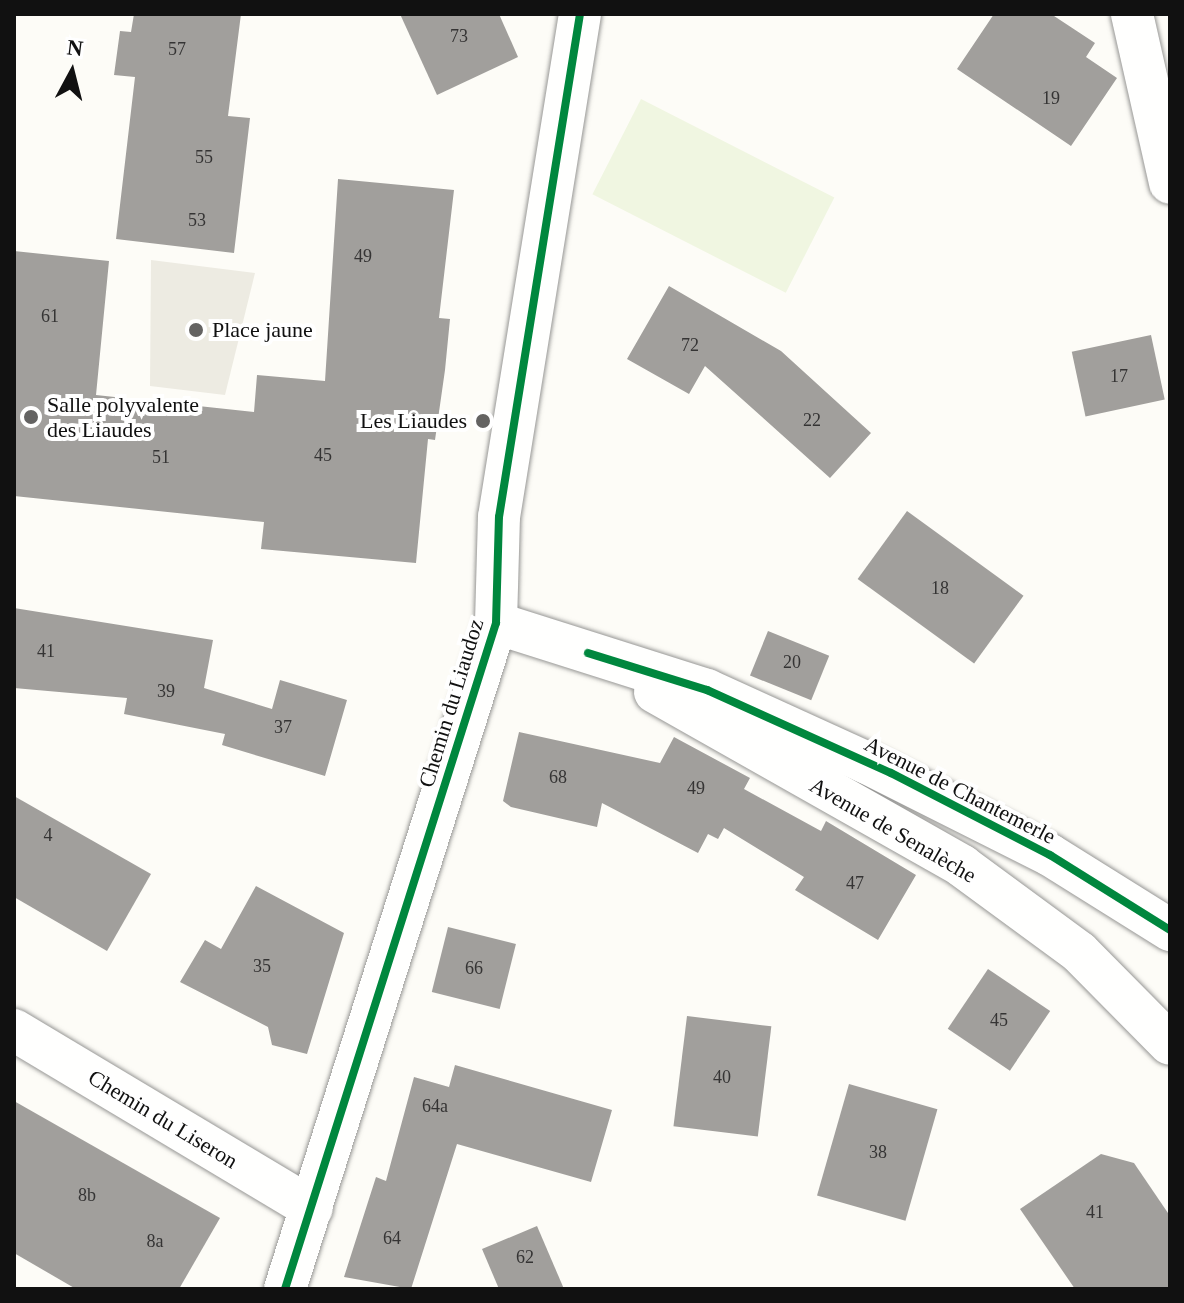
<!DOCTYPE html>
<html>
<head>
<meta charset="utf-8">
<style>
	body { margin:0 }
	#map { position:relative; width:1184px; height:1303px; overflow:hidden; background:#fdfcf7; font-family:"Times New Roman",serif }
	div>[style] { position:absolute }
	.pitch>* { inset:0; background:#f0f6e1; transform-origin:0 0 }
	.plaza>* { inset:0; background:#edebe2 }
	.building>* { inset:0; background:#a19f9c; transform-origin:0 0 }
	.roads { filter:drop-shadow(0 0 2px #979795) drop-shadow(0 0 2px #979795) }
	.street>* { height:42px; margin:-21px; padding:0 21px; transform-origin:21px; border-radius:21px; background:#fffffe }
	.cycleway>* { height:8px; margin:-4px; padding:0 4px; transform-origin:4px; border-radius:4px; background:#00873e }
	.dots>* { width:22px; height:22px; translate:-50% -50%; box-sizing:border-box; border:4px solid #fff; border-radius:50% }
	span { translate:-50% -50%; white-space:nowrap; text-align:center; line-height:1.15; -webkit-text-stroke:8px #fff; paint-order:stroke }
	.number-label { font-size:18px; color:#353434 }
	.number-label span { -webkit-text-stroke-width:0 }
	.poi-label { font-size:22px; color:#111 }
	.left { translate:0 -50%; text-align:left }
	.right { translate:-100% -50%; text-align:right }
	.street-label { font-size:22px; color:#111 }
	.frame { position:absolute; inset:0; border:16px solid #111; pointer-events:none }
	.north { position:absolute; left:32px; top:32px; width:80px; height:80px; -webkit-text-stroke:6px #fff; paint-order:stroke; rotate:7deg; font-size:22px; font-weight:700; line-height:32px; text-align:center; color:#111 }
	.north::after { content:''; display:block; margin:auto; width:28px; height:36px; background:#111; clip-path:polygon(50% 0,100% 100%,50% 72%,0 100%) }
</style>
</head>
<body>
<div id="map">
	<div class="pitch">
		<i style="left:641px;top:99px;width:217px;height:107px;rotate:27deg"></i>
	</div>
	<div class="plaza">
		<i style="clip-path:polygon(151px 260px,255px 273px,225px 395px,150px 386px)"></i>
	</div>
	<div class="building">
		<i style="clip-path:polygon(134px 14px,241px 14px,228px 116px,250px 118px,234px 253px,116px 239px,135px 77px,114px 75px,120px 31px,131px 32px)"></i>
		<i style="clip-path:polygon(400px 14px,499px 14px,518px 57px,437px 95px)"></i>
		<i style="clip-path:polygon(994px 14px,1051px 14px,1095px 43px,1086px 57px,1117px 78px,1071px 146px,957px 69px)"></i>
		<i style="clip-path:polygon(338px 179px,454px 190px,439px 318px,450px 319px,445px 370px,435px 440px,428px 439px,416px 563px,261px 549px,264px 522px,14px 496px,14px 251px,109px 261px,96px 395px,254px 412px,257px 375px,325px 381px)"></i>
		<i style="clip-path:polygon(669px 286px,781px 351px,871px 433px,830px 478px,705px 366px,689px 394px,627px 359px)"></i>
		<i style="left:1151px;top:335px;width:66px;height:81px;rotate:78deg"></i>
		<i style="left:907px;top:511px;width:144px;height:84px;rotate:36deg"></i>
		<i style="clip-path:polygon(14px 608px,213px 640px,204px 688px,272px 709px,280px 680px,347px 700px,325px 776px,222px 745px,225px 734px,124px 714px,127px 698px,14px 688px)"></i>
		<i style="left:768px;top:631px;width:66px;height:48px;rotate:22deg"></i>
		<i style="clip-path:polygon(519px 732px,660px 763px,674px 737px,750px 778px,744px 789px,821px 831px,826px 821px,916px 875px,878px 940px,795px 890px,804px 877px,724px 828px,718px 839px,708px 834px,698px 853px,602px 803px,597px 827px,511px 807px,503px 801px)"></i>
		<i style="clip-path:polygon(14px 796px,151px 874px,107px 951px,14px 897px)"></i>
		<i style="clip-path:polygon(256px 886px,344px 933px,307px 1054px,272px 1045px,268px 1027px,180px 982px,205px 940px,221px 949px)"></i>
		<i style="left:448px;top:927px;width:70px;height:67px;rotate:14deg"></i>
		<i style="left:988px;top:969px;width:75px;height:72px;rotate:34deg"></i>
		<i style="left:687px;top:1016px;width:85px;height:111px;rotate:7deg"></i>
		<i style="clip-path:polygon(455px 1065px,612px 1110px,591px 1182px,457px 1144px,411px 1289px,344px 1277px,376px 1177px,386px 1181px,414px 1077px,449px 1087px)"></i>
		<i style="left:849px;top:1084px;width:92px;height:116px;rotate:16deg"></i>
		<i style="clip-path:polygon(14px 1101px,220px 1218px,179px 1289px,76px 1289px,14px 1253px)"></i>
		<i style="clip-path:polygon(1101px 1154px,1134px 1163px,1170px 1216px,1170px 1289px,1075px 1289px,1020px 1209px)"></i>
		<i style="clip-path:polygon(537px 1226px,564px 1289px,499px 1289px,482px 1249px)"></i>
	</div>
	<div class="roads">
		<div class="street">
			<i style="left:1132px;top:14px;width:173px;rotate:77.3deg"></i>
			<i style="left:496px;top:623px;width:221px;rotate:17.6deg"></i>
			<i style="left:707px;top:690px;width:174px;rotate:24.5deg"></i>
			<i style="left:865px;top:762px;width:207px;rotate:26.7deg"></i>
			<i style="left:1050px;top:855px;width:142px;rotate:32deg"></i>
			<i style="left:655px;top:692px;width:353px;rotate:29.5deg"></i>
			<i style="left:962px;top:866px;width:145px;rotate:36.3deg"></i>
			<i style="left:1079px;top:952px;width:129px;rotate:45.3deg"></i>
			<i style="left:14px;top:1030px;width:347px;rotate:30.9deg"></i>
			<i style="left:285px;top:1289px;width:699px;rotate:-72.42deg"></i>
			<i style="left:496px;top:623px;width:106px;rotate:-88.4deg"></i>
			<i style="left:499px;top:517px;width:509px;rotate:-80.85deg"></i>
		</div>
	</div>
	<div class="cycleway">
		<i style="left:588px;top:653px;width:125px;rotate:17.3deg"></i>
		<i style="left:707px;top:690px;width:202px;rotate:24.3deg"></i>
		<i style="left:891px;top:773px;width:179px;rotate:27.3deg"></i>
		<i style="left:1050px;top:855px;width:142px;rotate:32deg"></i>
		<i style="left:285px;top:1289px;width:699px;rotate:-72.42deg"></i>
		<i style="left:496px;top:623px;width:106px;rotate:-88.4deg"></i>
		<i style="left:499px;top:517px;width:509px;rotate:-80.85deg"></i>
	</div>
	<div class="dots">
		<i style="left:196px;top:330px;background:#646362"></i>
		<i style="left:31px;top:417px;background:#646362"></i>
		<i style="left:483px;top:421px;background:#646362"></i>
	</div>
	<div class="number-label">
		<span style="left:459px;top:36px">73</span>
		<span style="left:177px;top:49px">57</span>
		<span style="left:1051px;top:98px">19</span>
		<span style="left:204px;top:157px">55</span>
		<span style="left:197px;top:220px">53</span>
		<span style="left:363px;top:256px">49</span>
		<span style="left:50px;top:316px">61</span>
		<span style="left:690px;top:345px">72</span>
		<span style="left:1119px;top:376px">17</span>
		<span style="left:812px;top:420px">22</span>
		<span style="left:323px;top:455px">45</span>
		<span style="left:161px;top:457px">51</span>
		<span style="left:940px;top:588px">18</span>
		<span style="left:46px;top:651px">41</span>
		<span style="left:792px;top:662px">20</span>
		<span style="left:166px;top:691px">39</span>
		<span style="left:283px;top:727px">37</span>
		<span style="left:558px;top:777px">68</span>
		<span style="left:696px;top:788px">49</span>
		<span style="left:48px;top:835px">4</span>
		<span style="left:855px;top:883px">47</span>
		<span style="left:262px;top:966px">35</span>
		<span style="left:474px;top:968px">66</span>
		<span style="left:999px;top:1020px">45</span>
		<span style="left:722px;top:1077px">40</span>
		<span style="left:435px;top:1106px">64a</span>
		<span style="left:878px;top:1152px">38</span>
		<span style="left:87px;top:1195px">8b</span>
		<span style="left:1095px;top:1212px">41</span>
		<span style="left:392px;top:1238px">64</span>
		<span style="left:155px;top:1241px">8a</span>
		<span style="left:525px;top:1257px">62</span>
	</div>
	<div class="poi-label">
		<span class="left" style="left:212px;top:330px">Place jaune</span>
		<span class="left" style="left:47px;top:417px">Salle polyvalente<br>des Liaudes</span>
		<span class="right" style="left:467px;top:421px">Les Liaudes</span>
	</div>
	<div class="street-label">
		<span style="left:451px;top:703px;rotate:-73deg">Chemin du Liaudoz</span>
		<span style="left:960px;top:790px;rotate:27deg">Avenue de Chantemerle</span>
		<span style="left:893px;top:830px;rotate:30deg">Avenue de Senalèche</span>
		<span style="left:163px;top:1119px;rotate:31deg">Chemin du Liseron</span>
	</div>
	<div class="frame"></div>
	<div class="north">N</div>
</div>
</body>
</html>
